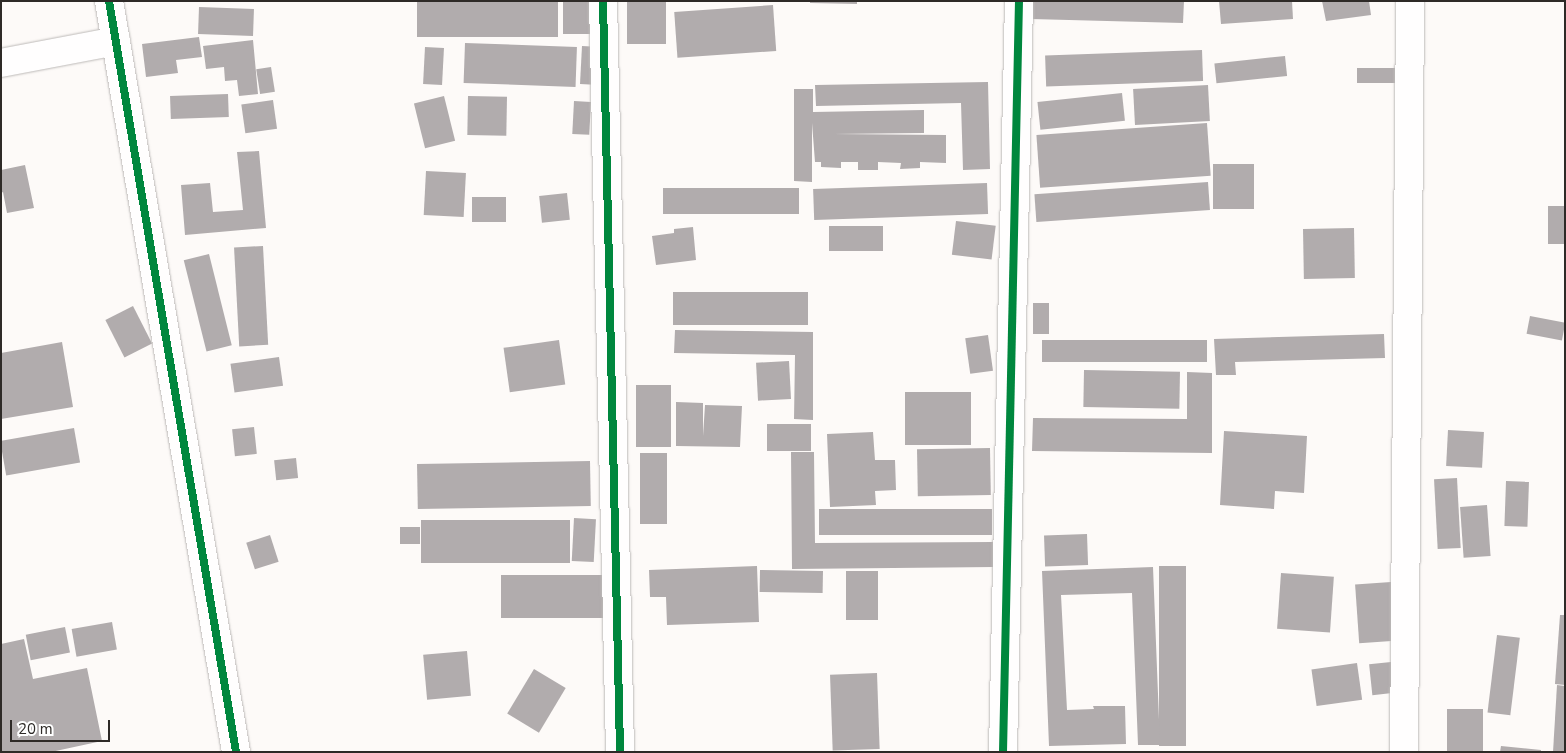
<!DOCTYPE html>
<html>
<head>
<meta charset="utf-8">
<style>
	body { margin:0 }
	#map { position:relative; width:1566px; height:753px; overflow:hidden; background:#fdfaf8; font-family:"Nunito Sans",sans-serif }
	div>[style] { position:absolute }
	.building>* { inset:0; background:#b1acad; transform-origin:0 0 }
	.roads { filter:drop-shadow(0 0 1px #bdbab8) drop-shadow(0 0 1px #bdbab8) }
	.minor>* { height:28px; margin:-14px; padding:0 14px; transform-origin:14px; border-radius:14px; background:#fffefe }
	.cycleway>* { height:8px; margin:-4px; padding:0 4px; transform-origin:4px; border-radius:4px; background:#00873e }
	span { translate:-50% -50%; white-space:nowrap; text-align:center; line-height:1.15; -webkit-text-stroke:5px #fff; paint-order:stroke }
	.frame { position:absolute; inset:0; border:2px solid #2e2a27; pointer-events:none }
	.scale { position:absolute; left:10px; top:720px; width:100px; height:22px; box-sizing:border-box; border:2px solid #2e2a27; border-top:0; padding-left:6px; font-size:15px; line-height:18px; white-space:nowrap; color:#2e2a27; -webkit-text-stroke:4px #fff; paint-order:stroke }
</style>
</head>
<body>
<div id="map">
	<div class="building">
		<i style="left:417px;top:1px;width:141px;height:36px"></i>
		<i style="left:563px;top:1px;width:36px;height:33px"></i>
		<i style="left:627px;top:1px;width:39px;height:43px"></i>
		<i style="clip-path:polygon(810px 1px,857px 1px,857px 4px,810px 3px)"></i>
		<i style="clip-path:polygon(1031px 1px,1184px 1px,1183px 23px,1031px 19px)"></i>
		<i style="clip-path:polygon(1219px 1px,1292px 1px,1293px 19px,1221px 24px)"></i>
		<i style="clip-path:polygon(1322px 1px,1369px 1px,1371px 15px,1326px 21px)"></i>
		<i style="left:773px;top:5px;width:46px;height:99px;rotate:86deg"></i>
		<i style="left:199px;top:7px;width:55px;height:27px;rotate:2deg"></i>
		<i style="clip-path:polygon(199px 37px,202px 57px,176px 60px,178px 73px,146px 77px,142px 44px)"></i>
		<i style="clip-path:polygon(253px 40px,258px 94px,239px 96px,237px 80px,225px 81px,224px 67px,206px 69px,203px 46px)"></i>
		<i style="left:465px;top:43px;width:112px;height:40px;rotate:2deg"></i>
		<i style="left:582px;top:46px;width:19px;height:38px;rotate:3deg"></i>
		<i style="left:425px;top:47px;width:19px;height:37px;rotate:3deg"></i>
		<i style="left:1202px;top:50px;width:31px;height:157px;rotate:88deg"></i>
		<i style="left:1285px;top:56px;width:20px;height:71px;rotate:84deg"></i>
		<i style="left:271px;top:67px;width:25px;height:15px;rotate:81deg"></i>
		<i style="left:1395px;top:68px;width:15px;height:38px;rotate:90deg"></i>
		<i style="clip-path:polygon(988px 82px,990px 169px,963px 170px,961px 103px,816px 106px,815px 85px)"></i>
		<i style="left:1208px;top:85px;width:36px;height:75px;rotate:87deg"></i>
		<i style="clip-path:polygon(794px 89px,813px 89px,813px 112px,924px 110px,924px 133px,833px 134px,946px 135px,946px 163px,920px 162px,920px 168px,900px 169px,901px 163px,878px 162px,878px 170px,858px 170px,858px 162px,841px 162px,841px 168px,821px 167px,821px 162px,815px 162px,812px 123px,812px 182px,794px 181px)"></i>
		<i style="left:1122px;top:93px;width:28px;height:85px;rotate:84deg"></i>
		<i style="left:228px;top:94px;width:23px;height:58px;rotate:88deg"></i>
		<i style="left:444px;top:96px;width:46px;height:31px;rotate:76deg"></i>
		<i style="left:468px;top:96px;width:39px;height:39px;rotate:1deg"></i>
		<i style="left:273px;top:100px;width:29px;height:32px;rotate:82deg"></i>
		<i style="left:574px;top:101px;width:17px;height:33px;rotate:3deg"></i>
		<i style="left:1207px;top:123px;width:53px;height:171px;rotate:86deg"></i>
		<i style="clip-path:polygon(259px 151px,266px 228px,185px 235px,181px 185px,210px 183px,213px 212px,243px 210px,237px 152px)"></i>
		<i style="left:1213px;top:164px;width:41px;height:45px"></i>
		<i style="clip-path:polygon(25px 165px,34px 208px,7px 213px,3px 192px,1px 193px,1px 170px)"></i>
		<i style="left:426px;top:171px;width:40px;height:44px;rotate:3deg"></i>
		<i style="left:1208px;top:182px;width:28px;height:174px;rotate:86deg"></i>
		<i style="left:987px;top:183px;width:31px;height:174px;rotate:88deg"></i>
		<i style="left:663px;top:188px;width:136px;height:26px"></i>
		<i style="left:567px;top:193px;width:27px;height:28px;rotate:84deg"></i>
		<i style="left:472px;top:197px;width:34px;height:25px"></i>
		<i style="left:1565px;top:206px;width:38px;height:17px;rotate:90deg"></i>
		<i style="left:956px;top:221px;width:40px;height:34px;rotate:7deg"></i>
		<i style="left:829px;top:226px;width:54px;height:25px"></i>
		<i style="clip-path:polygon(693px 227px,696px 260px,656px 265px,652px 236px,674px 233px,674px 229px)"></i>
		<i style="left:1354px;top:228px;width:50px;height:51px;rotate:89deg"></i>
		<i style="left:263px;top:246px;width:99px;height:29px;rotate:87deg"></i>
		<i style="left:209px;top:254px;width:94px;height:26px;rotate:76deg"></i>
		<i style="left:673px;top:292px;width:135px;height:33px"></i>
		<i style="left:1033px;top:303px;width:16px;height:31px"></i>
		<i style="left:133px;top:306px;width:42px;height:31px;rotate:63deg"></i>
		<i style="left:1530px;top:316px;width:36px;height:18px;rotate:11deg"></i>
		<i style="clip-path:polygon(675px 330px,813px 332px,813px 420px,794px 419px,795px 355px,674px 353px)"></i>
		<i style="clip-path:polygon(1384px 334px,1385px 358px,1235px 362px,1236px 375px,1216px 375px,1214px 339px)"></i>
		<i style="left:988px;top:335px;width:36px;height:23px;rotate:82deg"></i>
		<i style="left:559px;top:340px;width:45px;height:56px;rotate:82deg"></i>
		<i style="left:1207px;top:340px;width:22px;height:165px;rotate:90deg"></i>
		<i style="clip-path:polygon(62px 342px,73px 407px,1px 419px,1px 353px)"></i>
		<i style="left:279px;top:357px;width:29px;height:49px;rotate:82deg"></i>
		<i style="left:789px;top:361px;width:38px;height:33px;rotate:87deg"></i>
		<i style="left:1084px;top:370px;width:96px;height:37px;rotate:1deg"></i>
		<i style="clip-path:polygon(1187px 372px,1212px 373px,1212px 453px,1032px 451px,1033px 418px,1187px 419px)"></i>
		<i style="left:636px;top:385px;width:35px;height:62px"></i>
		<i style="left:905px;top:392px;width:66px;height:53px"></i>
		<i style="clip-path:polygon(676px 402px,703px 403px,703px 436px,705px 405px,742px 406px,740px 447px,676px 446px)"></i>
		<i style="left:767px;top:424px;width:44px;height:27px"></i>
		<i style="left:254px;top:427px;width:27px;height:22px;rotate:84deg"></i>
		<i style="left:74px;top:428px;width:35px;height:75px;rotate:80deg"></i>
		<i style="left:1448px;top:430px;width:36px;height:36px;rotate:3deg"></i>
		<i style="clip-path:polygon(1224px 431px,1307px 436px,1304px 493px,1275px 491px,1274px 509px,1220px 505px)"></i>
		<i style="clip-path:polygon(873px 432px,875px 460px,895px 460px,896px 490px,875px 491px,876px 505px,830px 507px,827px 434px)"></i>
		<i style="left:990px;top:448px;width:47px;height:73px;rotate:89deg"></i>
		<i style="clip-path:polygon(791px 452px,814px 452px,815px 543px,993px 542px,994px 567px,792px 569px)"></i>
		<i style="left:640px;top:453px;width:27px;height:71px"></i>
		<i style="left:296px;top:458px;width:20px;height:22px;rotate:84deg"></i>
		<i style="left:590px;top:461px;width:45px;height:173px;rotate:89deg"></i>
		<i style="left:1457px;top:478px;width:70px;height:23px;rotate:87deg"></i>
		<i style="left:1506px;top:481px;width:23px;height:45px;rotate:2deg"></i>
		<i style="left:1487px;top:505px;width:51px;height:27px;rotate:86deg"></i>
		<i style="left:819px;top:509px;width:173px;height:26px"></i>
		<i style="left:574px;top:518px;width:22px;height:43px;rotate:3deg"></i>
		<i style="left:421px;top:520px;width:149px;height:43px"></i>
		<i style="left:400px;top:527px;width:20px;height:17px"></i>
		<i style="left:1087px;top:534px;width:31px;height:43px;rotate:88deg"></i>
		<i style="left:270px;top:535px;width:28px;height:25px;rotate:72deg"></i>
		<i style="clip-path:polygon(757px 566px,759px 622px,667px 625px,666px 597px,650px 597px,649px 570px)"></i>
		<i style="left:1159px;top:566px;width:27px;height:180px"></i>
		<i style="clip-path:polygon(1153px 567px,1160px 745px,1138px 745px,1132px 593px,1061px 595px,1067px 710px,1094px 709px,1093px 706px,1125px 706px,1126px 744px,1049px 746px,1042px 571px)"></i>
		<i style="left:760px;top:570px;width:63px;height:22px;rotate:1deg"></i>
		<i style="left:846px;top:571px;width:32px;height:49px"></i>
		<i style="left:1281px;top:573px;width:53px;height:56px;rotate:4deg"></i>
		<i style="left:609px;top:575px;width:43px;height:108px;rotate:90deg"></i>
		<i style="left:1391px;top:582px;width:59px;height:36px;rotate:86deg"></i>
		<i style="clip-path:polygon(1560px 615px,1565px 615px,1565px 685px,1555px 684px)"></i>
		<i style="left:112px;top:622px;width:28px;height:41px;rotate:80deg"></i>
		<i style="left:65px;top:627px;width:26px;height:40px;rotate:79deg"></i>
		<i style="left:1497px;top:635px;width:23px;height:78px;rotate:7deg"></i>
		<i style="clip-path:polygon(24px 639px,33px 679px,87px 668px,102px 741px,51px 752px,1px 752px,1px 644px)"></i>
		<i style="left:467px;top:651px;width:45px;height:44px;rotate:85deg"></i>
		<i style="left:1391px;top:662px;width:31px;height:22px;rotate:84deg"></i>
		<i style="left:1357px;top:663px;width:37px;height:46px;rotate:82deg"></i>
		<i style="left:534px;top:669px;width:37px;height:52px;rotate:31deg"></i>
		<i style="left:877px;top:673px;width:76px;height:47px;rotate:88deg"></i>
		<i style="clip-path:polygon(1557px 685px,1565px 686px,1565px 752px,1553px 752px)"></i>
		<i style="left:1447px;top:709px;width:36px;height:43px"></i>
		<i style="clip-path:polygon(1501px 746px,1541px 750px,1541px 752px,1500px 752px)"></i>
	</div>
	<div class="roads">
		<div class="minor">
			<i style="left:109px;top:1px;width:762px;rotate:80.4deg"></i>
			<i style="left:603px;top:1px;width:751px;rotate:88.7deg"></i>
			<i style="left:1px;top:63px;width:117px;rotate:-10.8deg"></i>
			<i style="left:1003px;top:752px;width:751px;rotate:-88.78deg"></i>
			<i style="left:1404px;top:752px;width:751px;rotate:-89.54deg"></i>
		</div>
	</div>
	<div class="cycleway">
		<i style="left:109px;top:1px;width:762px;rotate:80.4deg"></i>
		<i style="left:603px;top:1px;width:751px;rotate:88.7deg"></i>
		<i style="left:1003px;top:752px;width:751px;rotate:-88.78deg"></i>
	</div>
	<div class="frame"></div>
	<div class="scale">20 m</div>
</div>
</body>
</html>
